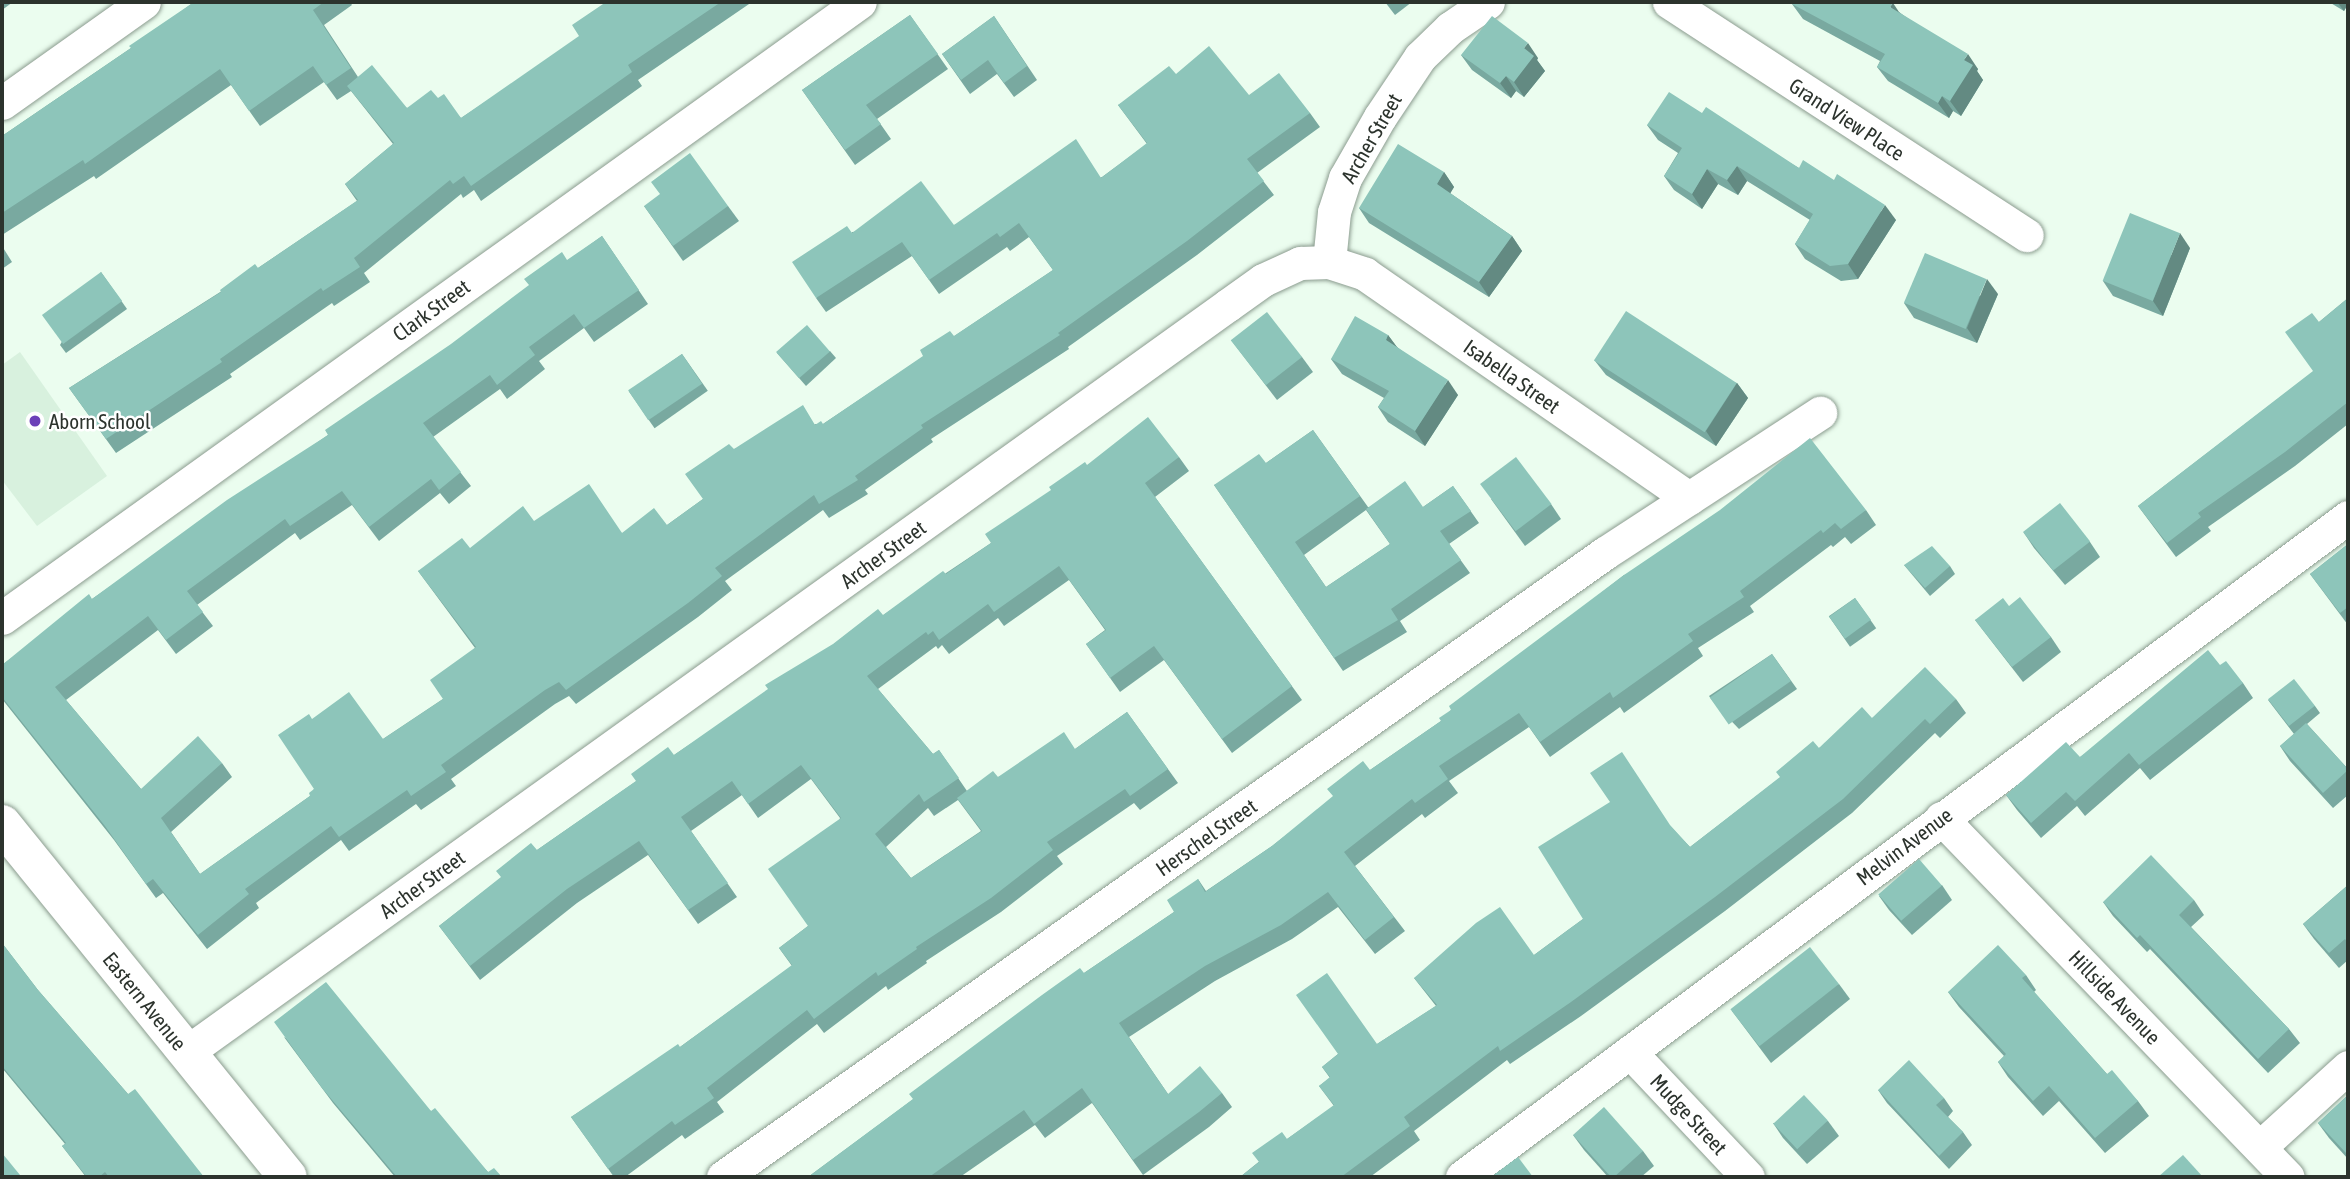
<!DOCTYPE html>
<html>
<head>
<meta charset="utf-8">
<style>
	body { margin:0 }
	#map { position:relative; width:2350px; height:1179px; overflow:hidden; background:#ebfdef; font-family:"Asap Condensed",sans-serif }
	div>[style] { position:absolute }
	.built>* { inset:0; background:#d8f1de }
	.roads { filter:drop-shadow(0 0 2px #8b9c8f) drop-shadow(0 0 2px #8b9c8f) }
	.minor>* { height:33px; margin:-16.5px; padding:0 16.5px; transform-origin:16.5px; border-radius:16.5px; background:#fff }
	.secondary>* { height:38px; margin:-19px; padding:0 19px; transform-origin:19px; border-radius:19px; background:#fff }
	.wall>* { inset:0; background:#79a9a0; transform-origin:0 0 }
	.shaded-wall>* { inset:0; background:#638a82 }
	.building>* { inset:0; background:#8dc5ba; transform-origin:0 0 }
	.dots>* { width:19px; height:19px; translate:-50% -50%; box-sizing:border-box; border:4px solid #fff; border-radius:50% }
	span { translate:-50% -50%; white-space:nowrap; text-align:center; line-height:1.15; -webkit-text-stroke:5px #fff; paint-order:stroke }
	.street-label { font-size:21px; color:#2c332d }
	.poi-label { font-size:21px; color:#2c332d }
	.left { translate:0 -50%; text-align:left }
	.frame { position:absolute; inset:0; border:4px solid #2c332d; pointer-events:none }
</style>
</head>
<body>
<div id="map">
	<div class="built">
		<i style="clip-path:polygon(20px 352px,107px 476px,37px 526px,2px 480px,2px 365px)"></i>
	</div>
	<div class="roads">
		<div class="minor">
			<i style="left:1669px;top:2px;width:427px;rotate:33.1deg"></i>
			<i style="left:2px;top:103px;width:174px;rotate:-35.4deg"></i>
			<i style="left:1329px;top:262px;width:50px;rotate:-84.3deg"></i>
			<i style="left:1334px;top:212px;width:36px;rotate:-72deg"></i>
			<i style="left:1345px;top:178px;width:70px;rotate:-60.2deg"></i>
			<i style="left:1380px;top:117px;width:72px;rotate:-56.3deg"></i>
			<i style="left:1420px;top:57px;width:42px;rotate:-44deg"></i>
			<i style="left:1450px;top:28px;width:46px;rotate:-34.4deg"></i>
			<i style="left:2px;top:618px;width:1056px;rotate:-35.68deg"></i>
			<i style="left:1941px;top:818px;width:499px;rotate:46deg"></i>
			<i style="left:187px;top:1052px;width:1281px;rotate:-35.66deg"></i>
			<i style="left:1228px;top:305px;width:43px;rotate:-35.5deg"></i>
			<i style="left:1263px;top:280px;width:41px;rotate:-24.7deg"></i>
			<i style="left:1300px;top:263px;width:29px;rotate:-2deg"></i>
			<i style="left:1329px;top:262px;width:38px;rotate:18deg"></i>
			<i style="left:1365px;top:274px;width:394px;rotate:34.7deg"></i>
			<i style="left:1630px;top:1052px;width:172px;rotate:46.7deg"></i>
			<i style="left:2260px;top:1147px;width:119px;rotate:-42.3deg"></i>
			<i style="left:723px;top:1177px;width:1080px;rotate:-35.28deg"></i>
			<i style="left:1605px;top:553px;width:257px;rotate:-33.1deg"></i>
			<i style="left:1462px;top:1177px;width:1105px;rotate:-36.68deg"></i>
		</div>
		<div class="secondary">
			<i style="left:2px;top:824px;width:454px;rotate:51deg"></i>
		</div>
	</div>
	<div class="wall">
		<i style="clip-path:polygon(2px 2px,13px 2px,2px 10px)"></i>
		<i style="clip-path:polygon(194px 2px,350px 2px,352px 5px,324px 25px,358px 77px,407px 108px,438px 98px,461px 118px,636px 2px,752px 2px,638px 80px,642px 86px,481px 201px,474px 190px,463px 198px,461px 194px,364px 273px,370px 282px,334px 306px,332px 303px,230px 374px,232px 377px,116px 453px,69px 388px,258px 268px,357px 201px,345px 184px,393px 144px,351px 91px,337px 100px,324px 82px,260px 126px,231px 85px,96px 179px,94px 176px,2px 235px,2px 136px,131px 48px)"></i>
		<i style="clip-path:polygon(1385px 2px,1412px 2px,1395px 15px)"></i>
		<i style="clip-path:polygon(2329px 2px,2348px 2px,2348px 4px,2344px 11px)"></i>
		<i style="clip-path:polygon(1792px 4px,1899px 12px,1978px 69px,1977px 71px,1983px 80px,1961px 116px,1953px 111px,1949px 118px,1888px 81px,1877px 67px,1880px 61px,1803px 19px)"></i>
		<i style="clip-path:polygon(910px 15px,948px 69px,877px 119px,891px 139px,855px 165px,802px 90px)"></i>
		<i style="clip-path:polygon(994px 16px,1037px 80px,1014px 97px,997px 74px,970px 94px,942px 54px)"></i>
		<i style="clip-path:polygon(1461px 55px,1538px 58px,1537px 60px,1545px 71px,1524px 97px,1516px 91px,1511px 98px,1472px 70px)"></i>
		<i style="clip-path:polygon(1176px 74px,1310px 113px,1320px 127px,1257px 173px,1274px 195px,1197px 255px,1068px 347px,1069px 349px,931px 439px,933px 442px,865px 490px,868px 494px,829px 518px,823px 510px,725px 581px,732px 590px,698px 617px,576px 704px,569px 696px,555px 704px,451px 779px,456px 786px,421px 810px,416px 804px,349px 851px,341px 840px,256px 903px,259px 908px,207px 949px,163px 893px,156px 898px,114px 840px,2px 699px,2px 665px,92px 599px,328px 435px,602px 236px,648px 304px,594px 342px,584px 328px,539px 361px,545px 369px,507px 399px,500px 389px,433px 437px,471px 486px,449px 504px,440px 493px,379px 541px,352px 505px,300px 540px,295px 533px,197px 605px,213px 626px,176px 654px,158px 630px,66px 700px,141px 789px,222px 763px,232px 777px,171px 832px,200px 874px,310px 796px,314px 789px,312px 719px,383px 739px,443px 699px,475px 648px,418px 571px,534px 521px,623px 533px,667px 525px,703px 499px,734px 449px,816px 424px,823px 424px,1053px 270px,1029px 237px,1010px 251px,1007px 247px,939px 294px,912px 256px,826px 312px,816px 298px,852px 232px,954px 225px,1102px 177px,1147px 144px,1118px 105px)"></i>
		<i style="clip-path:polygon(1702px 113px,1799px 168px,1896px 220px,1858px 279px,1841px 281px,1805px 259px,1795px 244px,1810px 220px,1747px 181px,1738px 195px,1718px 184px,1702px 209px,1674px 190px,1664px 176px,1678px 153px,1658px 140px,1647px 125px)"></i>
		<i style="clip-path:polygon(1444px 172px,1454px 187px,1450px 193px,1512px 236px,1522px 251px,1489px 297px,1369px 223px,1359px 208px)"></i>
		<i style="clip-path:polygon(644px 206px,728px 206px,739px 221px,683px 261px)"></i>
		<i style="clip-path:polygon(2px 246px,12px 262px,2px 269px)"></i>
		<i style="clip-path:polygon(2190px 248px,2163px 316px,2113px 296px,2103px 281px)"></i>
		<i style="clip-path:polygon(101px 272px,127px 309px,66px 353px,60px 345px)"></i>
		<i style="clip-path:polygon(1998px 294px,1977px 343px,1914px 318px,1904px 303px)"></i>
		<i style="clip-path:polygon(2348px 298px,2348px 424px,2295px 466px,2208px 527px,2211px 531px,2176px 557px,2138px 506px,2313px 372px,2319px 322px)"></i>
		<i style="clip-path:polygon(1388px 335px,1397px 347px,1458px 395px,1425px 446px,1388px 422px,1378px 407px,1384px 398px,1342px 374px,1331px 359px)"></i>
		<i style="clip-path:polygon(1231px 340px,1302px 357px,1313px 372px,1277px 400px)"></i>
		<i style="clip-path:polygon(830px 351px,836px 358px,806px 386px,777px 353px)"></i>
		<i style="left:682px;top:354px;width:45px;height:65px;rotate:55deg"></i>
		<i style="clip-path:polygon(1595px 361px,1737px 383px,1748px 398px,1716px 446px,1606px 375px)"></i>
		<i style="clip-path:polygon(evenodd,1313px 430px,1368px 507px,1423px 507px,1453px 486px,1479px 523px,1449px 544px,1470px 573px,1400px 621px,1407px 632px,1343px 671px,1214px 485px,1266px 463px,1313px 430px,1366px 510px,1390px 544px,1326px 587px,1304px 555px,1366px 510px)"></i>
		<i style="clip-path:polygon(evenodd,1179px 457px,1189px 471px,1155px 497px,1302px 700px,1232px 753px,1164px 660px,1120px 692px,1086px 644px,1105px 630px,1069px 580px,1004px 626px,998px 618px,949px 654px,942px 645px,938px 649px,936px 646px,878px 689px,933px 754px,939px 750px,967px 791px,998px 777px,1075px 749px,1127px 712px,1178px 783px,1140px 810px,1134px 803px,1057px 856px,1063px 864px,1001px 912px,926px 961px,927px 963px,888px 990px,886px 986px,824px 1033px,817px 1024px,717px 1102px,724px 1112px,685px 1139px,682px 1135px,625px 1177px,614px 1177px,571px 1117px,680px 1047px,792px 966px,779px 948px,808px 926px,840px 818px,811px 779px,758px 818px,742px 795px,691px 831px,737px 897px,698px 924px,648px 855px,577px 903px,480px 980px,439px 926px,537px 850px,674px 755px,991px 543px,1087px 465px,1179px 457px,958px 800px,981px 831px,911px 878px,886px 847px,928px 808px,934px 816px,958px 800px)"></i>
		<i style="clip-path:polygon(1491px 499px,1551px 504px,1561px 519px,1525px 546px)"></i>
		<i style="clip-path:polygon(1866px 510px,1876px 525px,1851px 544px,1845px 537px,1833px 547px,1831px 545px,1750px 606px,1754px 612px,1698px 648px,1703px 656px,1624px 713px,1620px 707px,1550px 757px,1529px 727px,1449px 781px,1458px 793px,1425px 818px,1422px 814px,1355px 866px,1405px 931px,1375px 954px,1338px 907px,1292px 939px,1215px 981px,1129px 1037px,1168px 1094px,1222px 1093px,1232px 1107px,1209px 1127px,1143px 1175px,1092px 1103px,1045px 1138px,1035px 1125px,960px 1177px,808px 1177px,1084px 973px,1174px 912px,1198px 879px,1206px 891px,1272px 846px,1370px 770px,1441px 721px,1451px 710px,1624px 575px)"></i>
		<i style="clip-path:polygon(2024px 533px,2090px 542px,2100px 557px,2065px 585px,2034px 548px)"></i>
		<i style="clip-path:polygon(2348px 544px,2348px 625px,2310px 574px)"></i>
		<i style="clip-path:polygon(1904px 565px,1950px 566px,1955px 574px,1930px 596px)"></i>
		<i style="left:1855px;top:598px;width:37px;height:32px;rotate:55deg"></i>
		<i style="clip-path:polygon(2009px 606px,2051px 637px,2061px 652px,2023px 682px,1975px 620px)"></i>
		<i style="clip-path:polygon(1772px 654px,1797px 689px,1739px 729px,1715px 704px,1709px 696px)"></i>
		<i style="clip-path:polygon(2220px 665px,2243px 683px,2253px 698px,2150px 780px,2140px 768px,2085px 816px,2077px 806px,2041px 838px,2017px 810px,2006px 795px,2080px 757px)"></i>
		<i style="clip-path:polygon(1956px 699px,1966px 713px,1940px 738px,1935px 733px,1852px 813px,1725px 911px,1581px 1016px,1510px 1064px,1507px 1060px,1414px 1131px,1420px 1140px,1370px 1177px,1240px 1177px,1287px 1139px,1334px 1106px,1319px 1086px,1330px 1078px,1322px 1067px,1338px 1054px,1377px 1044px,1436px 1006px,1414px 978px,1534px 955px,1583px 919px,1672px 828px,1690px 847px,1819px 748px,1872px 718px)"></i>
		<i style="clip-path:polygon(2268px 700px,2315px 706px,2320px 713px,2307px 724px,2348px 769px,2348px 795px,2333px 808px,2290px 761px,2280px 746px,2294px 734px)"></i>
		<i style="clip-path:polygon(1942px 885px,1952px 900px,1912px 935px,1889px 910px,1879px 896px)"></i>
		<i style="clip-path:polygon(2348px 885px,2348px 960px,2339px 968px,2314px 939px,2303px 924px)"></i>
		<i style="clip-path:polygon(2194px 900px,2204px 915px,2191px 927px,2289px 1029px,2300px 1043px,2268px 1073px,2150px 949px,2147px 952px,2113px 916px,2103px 902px)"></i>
		<i style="clip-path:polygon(2px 943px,38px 990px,128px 1094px,204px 1177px,86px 1177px,62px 1146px,65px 1144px,2px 1068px)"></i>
		<i style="clip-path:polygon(2026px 975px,2036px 990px,2034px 992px,2107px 1074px,2138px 1101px,2149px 1116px,2105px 1153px,2059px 1101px,2043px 1116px,2008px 1077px,1998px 1062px,2004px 1056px,1959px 1007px,1948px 992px)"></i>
		<i style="clip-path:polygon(1839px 984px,1850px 999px,1771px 1063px,1732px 1011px)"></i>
		<i style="clip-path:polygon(284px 1037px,431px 1111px,488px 1172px,502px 1177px,395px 1177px,333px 1103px)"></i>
		<i style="clip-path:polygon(1878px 1090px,1944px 1098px,1953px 1111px,1948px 1117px,1963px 1132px,1972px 1145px,1949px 1169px,1887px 1103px)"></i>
		<i style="clip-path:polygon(2348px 1095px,2348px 1159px,2329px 1138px,2318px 1123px)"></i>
		<i style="clip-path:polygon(1828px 1121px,1839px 1136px,1807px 1164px,1783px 1138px,1773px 1123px)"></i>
		<i style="clip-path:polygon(1573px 1135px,1643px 1151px,1654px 1166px,1641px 1177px,1608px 1177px,1584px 1150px)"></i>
	</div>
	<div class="shaded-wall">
		<i style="clip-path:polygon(2337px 2px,2348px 2px,2348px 4px,2344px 11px)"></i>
		<i style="clip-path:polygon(1893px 3px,1903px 18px,1890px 7px)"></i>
		<i style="clip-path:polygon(1528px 43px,1538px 58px,1537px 60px,1545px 71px,1524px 97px,1514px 82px,1524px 48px)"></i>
		<i style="clip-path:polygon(1968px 54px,1978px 69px,1977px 71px,1983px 80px,1961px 116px,1950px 101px,1964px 60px)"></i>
		<i style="clip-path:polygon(1506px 76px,1516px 91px,1511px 98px,1500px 83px)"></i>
		<i style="clip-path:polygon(1942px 96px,1953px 111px,1949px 118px,1938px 103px)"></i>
		<i style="clip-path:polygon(1737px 166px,1747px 181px,1738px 195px,1727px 180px)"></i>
		<i style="clip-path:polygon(1707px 169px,1718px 184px,1702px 209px,1692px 194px)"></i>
		<i style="clip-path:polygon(1444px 172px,1454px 187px,1447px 199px,1437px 184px)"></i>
		<i style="clip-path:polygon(1885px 205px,1896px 220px,1858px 279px,1848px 264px)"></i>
		<i style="clip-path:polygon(2180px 233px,2190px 248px,2163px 316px,2153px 301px)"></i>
		<i style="clip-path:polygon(1512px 236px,1522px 251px,1489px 297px,1479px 282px)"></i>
		<i style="clip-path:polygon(1987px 279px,1998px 294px,1977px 343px,1967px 328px)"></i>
		<i style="clip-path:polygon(1388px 335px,1399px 350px,1386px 340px)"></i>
		<i style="clip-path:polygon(1448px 380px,1458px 395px,1425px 446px,1415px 431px)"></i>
		<i style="clip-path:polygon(1737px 383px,1748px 398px,1716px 446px,1706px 431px)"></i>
	</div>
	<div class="building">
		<i style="clip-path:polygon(194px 2px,324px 2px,313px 10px,351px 68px,326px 85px,313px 66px,249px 111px,220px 69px,85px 164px,83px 160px,2px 213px,2px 136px,131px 48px,129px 46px)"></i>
		<i style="clip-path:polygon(606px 2px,632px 2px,633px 4px,636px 2px,721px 2px,628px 65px,632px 72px,471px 186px,464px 176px,453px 184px,450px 180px,354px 258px,360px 267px,323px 291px,321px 288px,220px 359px,222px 362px,106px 439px,69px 388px,221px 292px,220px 290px,255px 264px,258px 268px,358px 200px,345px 184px,394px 143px,347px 86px,372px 65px,407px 108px,431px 90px,438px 98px,444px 94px,461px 118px,579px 36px,572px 25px)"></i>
		<i style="clip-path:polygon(1793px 2px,1890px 2px,1893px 3px,1890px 7px,1968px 54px,1964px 60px,1973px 65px,1950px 101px,1942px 96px,1938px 103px,1877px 67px,1885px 54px,1792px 4px)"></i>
		<i style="clip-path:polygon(910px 15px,938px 54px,866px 105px,881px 124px,845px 150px,802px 90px)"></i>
		<i style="clip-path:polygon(994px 16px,1027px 66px,1004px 83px,988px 60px,961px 80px,942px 54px)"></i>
		<i style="clip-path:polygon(1492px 16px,1528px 43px,1524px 48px,1534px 56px,1514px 82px,1506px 76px,1500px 83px,1461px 55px)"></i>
		<i style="clip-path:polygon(1209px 46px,1249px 95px,1279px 73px,1310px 113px,1247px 159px,1264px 181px,1187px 241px,1058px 333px,1060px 335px,921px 425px,923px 428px,855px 476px,858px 480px,819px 504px,814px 495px,715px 568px,722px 576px,688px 603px,566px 690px,559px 682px,545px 690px,441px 765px,446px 772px,411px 796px,407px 790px,339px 837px,331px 826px,245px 889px,249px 894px,198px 935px,153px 879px,146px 884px,105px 826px,2px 697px,2px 665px,89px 594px,92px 599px,227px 500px,328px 435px,325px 430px,451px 344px,529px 285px,524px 279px,562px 252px,567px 260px,602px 236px,639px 290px,584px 328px,574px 314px,529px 347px,535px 355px,497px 385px,490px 375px,423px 423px,461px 472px,439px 490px,431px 479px,369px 527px,342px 491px,290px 526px,285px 519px,187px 591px,203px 612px,166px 640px,148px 616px,55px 687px,141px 789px,198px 736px,222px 763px,161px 818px,200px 874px,310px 796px,309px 793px,314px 789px,278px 735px,309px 714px,312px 719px,349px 692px,383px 739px,443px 699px,430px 680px,476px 647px,418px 571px,462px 538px,470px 548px,523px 506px,534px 521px,589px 484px,622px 533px,654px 508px,667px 525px,703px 499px,685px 474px,729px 444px,734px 449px,803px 405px,815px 425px,821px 421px,823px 424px,923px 356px,920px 350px,950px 331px,954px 336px,1053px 270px,1019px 223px,1000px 237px,997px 233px,929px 280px,902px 242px,816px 298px,792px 262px,847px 226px,852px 233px,921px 181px,954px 225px,1076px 139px,1101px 178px,1147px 143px,1118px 105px,1169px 66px,1176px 74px)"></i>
		<i style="clip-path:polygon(1669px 92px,1702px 113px,1706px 107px,1799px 168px,1803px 160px,1834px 180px,1837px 174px,1885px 205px,1848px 264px,1830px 266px,1795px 244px,1813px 214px,1737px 166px,1727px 180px,1707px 169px,1692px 194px,1664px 176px,1682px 148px,1647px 125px)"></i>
		<i style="clip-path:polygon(1398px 144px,1444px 172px,1437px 184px,1512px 236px,1479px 282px,1359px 208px)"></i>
		<i style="clip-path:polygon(690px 153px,728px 206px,673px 246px,644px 206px,660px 194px,651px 182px)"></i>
		<i style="left:2130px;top:213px;width:54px;height:73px;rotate:22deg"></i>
		<i style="left:1925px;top:253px;width:67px;height:54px;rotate:23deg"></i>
		<i style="left:101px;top:272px;width:36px;height:73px;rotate:54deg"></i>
		<i style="clip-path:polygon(2348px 298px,2348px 402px,2285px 452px,2198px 513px,2201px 517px,2167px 543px,2138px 506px,2313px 371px,2285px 332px,2312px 313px,2319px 322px)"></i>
		<i style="left:1626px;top:311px;width:132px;height:59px;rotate:33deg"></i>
		<i style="left:1267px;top:312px;width:57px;height:46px;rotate:52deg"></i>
		<i style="clip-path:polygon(1355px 316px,1388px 335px,1386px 340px,1448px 380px,1415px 431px,1378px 407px,1389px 391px,1331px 359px)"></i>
		<i style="left:807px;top:325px;width:35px;height:41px;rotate:49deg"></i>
		<i style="left:682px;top:354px;width:36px;height:65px;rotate:56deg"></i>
		<i style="clip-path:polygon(1148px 417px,1179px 457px,1145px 483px,1292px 686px,1222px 739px,1154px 646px,1110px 678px,1086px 644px,1106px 630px,1059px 566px,994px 612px,988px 604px,939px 640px,933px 631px,928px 635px,926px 632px,867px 676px,933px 754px,939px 750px,959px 778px,924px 802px,919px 794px,875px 834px,911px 878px,982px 831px,957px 798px,993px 771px,998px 777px,1064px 732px,1075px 749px,1127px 712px,1168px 769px,1130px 796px,1125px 789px,1047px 842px,1053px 850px,991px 898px,916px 947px,917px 949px,878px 976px,876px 972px,814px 1019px,807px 1010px,707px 1088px,714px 1098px,675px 1125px,672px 1121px,608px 1169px,571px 1117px,678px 1044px,680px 1047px,792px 965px,779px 948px,808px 926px,768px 869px,841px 818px,801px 765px,748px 804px,732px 781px,681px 817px,728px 883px,688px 910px,639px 841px,567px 889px,470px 966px,439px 926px,501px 877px,496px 871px,531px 843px,537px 850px,636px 781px,631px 774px,668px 747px,674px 755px,768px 689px,765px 685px,833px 644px,878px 609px,883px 615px,943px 571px,946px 574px,991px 543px,985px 534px,1051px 490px,1049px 487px,1085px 462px,1087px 465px)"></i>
		<i style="clip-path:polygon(1313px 430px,1360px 496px,1295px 542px,1326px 587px,1390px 544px,1366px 509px,1405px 481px,1423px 507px,1453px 486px,1471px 511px,1440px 531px,1461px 560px,1391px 609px,1398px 620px,1334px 658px,1214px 485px,1259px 454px,1266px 463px)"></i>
		<i style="clip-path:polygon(1810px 438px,1866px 510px,1841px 529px,1835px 523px,1823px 533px,1821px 530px,1740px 591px,1744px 597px,1688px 634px,1693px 641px,1613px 698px,1610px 692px,1540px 742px,1519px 713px,1439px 766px,1448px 779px,1415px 803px,1412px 799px,1344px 852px,1394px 917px,1365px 940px,1328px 892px,1281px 925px,1205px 966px,1119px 1023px,1168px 1094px,1200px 1066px,1222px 1093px,1199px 1112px,1133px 1160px,1082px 1088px,1034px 1124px,1024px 1110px,929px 1177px,808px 1177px,913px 1099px,909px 1094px,1042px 995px,1080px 968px,1084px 973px,1174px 912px,1167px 900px,1198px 879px,1205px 892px,1272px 846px,1333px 796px,1327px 789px,1363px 761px,1370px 770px,1441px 721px,1439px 718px,1451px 710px,1449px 706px,1624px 575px,1720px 510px)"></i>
		<i style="left:1516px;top:457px;width:59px;height:45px;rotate:53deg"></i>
		<i style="left:2060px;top:503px;width:49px;height:47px;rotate:52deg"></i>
		<i style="clip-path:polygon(2348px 544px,2348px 607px,2340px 613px,2310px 574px)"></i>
		<i style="clip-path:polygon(1932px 546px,1950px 566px,1925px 588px,1904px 565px)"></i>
		<i style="clip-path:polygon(2020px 597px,2051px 637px,2012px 667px,1975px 620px,2003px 598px,2009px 606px)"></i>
		<i style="left:1855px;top:598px;width:27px;height:32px;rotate:54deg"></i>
		<i style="clip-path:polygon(2208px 650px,2220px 665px,2226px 661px,2243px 683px,2139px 765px,2129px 753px,2075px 801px,2066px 792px,2031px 823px,2006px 795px,2066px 742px,2080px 757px)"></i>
		<i style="left:1772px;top:654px;width:33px;height:76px;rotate:55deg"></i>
		<i style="clip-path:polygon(1925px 667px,1956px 699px,1930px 724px,1925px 719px,1843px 799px,1715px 897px,1571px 1002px,1500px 1051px,1498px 1046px,1404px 1117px,1410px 1126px,1341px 1177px,1240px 1177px,1259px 1162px,1252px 1153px,1282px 1132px,1287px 1139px,1334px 1105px,1319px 1086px,1330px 1077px,1322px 1067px,1338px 1054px,1296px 995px,1327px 973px,1377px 1044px,1437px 1005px,1414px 978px,1476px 923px,1500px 907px,1534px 955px,1583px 919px,1538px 847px,1610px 802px,1590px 773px,1622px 752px,1670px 825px,1690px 847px,1780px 777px,1776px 772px,1813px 741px,1819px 748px,1862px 707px,1872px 718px)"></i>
		<i style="left:2294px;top:679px;width:34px;height:33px;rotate:52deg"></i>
		<i style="clip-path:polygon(2306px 723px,2348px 769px,2348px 770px,2323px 793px,2280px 746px)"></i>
		<i style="clip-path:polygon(2151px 855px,2194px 900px,2179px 915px,2289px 1029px,2258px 1059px,2140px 935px,2137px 938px,2103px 902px)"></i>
		<i style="left:1919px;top:859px;width:35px;height:54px;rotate:49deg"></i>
		<i style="clip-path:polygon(2348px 885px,2348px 943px,2345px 939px,2329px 953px,2303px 924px)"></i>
		<i style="clip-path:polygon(2px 943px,38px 990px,128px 1094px,135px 1089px,204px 1177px,109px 1177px,105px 1172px,99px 1177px,87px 1177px,62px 1146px,66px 1143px,2px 1066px)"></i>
		<i style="clip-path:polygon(1998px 945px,2026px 975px,2022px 978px,2107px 1074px,2112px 1070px,2138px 1101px,2095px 1138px,2049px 1086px,2033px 1101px,1998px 1062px,2006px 1054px,1948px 992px)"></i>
		<i style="left:1810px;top:947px;width:47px;height:101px;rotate:52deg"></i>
		<i style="clip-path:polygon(326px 982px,431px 1111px,435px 1108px,488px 1172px,494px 1168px,502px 1177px,397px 1177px,322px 1088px,274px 1022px)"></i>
		<i style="clip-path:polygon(1909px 1060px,1944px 1098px,1936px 1105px,1963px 1132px,1939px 1156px,1878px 1090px)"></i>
		<i style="left:1804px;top:1095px;width:35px;height:42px;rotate:47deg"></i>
		<i style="clip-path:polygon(2348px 1095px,2348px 1151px,2346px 1153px,2318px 1123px)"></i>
		<i style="clip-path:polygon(1604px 1107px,1643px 1151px,1614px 1177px,1611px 1177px,1573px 1135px)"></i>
		<i style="clip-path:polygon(2px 1153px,20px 1175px,18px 1177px,2px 1177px)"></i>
		<i style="clip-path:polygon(2183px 1155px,2203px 1177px,2158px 1177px)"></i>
		<i style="clip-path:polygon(1518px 1157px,1533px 1177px,1491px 1177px)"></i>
	</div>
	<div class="dots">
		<i style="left:35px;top:421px;background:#6c40b8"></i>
	</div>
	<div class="street-label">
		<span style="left:1847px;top:119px;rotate:33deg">Grand View Place</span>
		<span style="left:1371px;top:138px;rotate:-60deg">Archer Street</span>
		<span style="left:431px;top:310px;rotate:-36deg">Clark Street</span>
		<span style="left:1512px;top:376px;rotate:35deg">Isabella Street</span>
		<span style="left:883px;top:554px;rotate:-36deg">Archer Street</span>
		<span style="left:1206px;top:837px;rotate:-35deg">Herschel Street</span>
		<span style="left:1904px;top:846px;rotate:-37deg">Melvin Avenue</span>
		<span style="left:422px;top:884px;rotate:-36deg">Archer Street</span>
		<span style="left:2115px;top:997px;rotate:46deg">Hillside Avenue</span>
		<span style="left:145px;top:1001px;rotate:51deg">Eastern Avenue</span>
		<span style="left:1689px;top:1114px;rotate:47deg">Mudge Street</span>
	</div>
	<div class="poi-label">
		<span class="left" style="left:49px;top:421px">Aborn School</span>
	</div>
	<div class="frame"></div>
</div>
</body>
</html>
